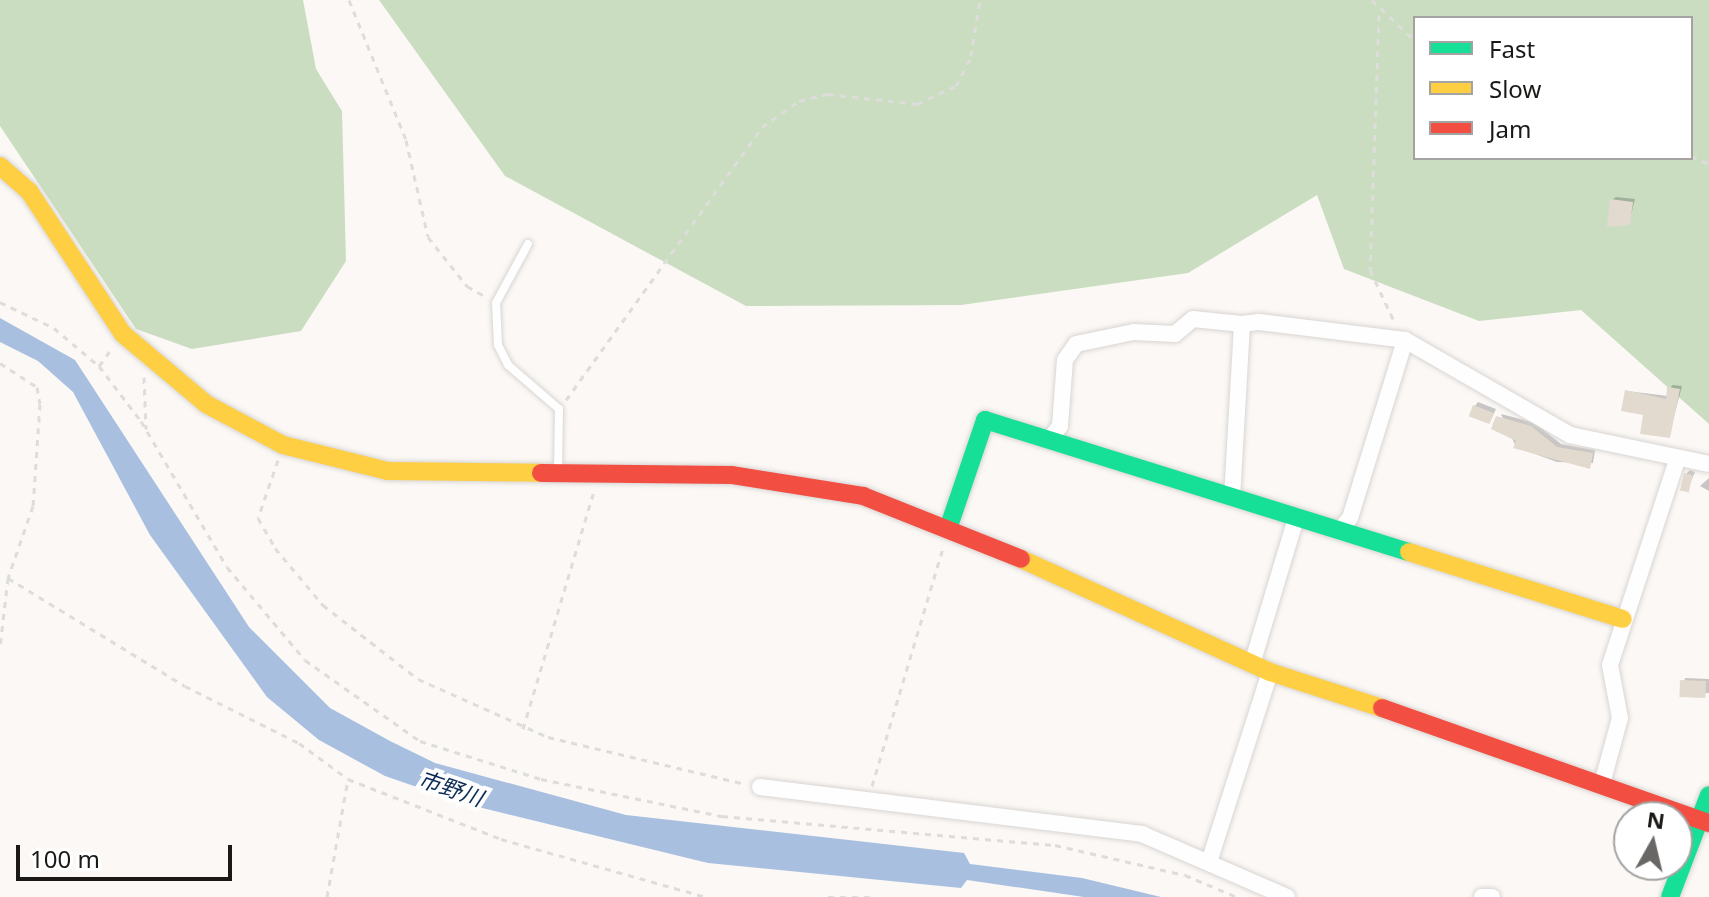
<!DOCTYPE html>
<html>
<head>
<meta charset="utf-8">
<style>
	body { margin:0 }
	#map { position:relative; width:1709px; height:897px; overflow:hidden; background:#fbf8f5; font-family:"Noto Sans","Noto Sans JP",sans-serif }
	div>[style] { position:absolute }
	.forest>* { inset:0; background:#caddc0 }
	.water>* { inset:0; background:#a8bfdf }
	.shadow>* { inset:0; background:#0003 }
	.building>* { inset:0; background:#e3dacf; transform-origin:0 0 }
	.path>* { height:3px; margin-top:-1.5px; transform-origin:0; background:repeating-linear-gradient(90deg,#dddddc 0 6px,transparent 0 12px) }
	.roads { filter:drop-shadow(0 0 2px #d8d5d3) drop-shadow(0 0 2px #d8d5d3) }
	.lane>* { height:8px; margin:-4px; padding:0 4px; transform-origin:4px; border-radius:4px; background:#fefefe }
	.street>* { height:16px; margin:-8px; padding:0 8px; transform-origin:8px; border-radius:8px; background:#fefefe }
	.fast>* { height:18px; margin:-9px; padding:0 9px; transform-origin:9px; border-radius:9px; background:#16e098 }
	.slow>* { height:18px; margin:-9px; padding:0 9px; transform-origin:9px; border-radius:9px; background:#ffcf43 }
	.jam>* { height:18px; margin:-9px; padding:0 9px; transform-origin:9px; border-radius:9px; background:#f24e42 }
	span { translate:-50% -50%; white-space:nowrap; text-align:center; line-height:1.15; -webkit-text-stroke:8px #fff; paint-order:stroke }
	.water-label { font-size:22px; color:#082a55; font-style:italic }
	.legend { position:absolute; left:1413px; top:16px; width:280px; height:144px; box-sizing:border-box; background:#fff; border:2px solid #a4a3a2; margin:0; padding:10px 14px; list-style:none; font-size:24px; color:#1b1917 }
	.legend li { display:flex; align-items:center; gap:16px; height:40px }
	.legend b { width:40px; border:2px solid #a4a3a2 }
	.north { position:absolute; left:1613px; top:801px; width:80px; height:80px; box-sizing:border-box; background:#fff; border:2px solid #a4a3a2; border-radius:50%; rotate:8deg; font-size:22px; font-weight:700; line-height:32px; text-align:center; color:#1b1917 }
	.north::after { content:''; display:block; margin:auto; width:28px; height:36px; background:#696765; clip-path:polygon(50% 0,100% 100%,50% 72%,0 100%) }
	.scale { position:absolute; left:16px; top:845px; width:216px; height:36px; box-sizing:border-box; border:4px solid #1b1917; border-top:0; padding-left:10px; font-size:24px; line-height:28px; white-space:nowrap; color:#1b1917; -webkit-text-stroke:6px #fff; paint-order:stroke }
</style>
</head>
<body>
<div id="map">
	<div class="forest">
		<i style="clip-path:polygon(0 0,303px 0,316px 69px,342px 111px,346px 261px,301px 331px,192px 349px,136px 329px,0 126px)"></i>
		<i style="clip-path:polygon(evenodd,379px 0,1709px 0,1709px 424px,1581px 310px,1479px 321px,1344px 269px,1317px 195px,1188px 273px,961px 305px,746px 306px,505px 176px,379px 0,1415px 18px,1691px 18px,1691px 158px,1415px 158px,1415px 18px)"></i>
	</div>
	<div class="water">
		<i style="clip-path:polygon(0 318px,75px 360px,249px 627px,330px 708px,390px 741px,435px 763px,626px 815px,964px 853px,970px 864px,1082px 878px,1161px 897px,1084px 897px,967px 880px,961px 888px,708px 863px,466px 804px,385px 776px,319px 740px,267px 697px,150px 535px,73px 392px,38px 361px,0 342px)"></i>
	</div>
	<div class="shadow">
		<i style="clip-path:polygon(1616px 197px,1635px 199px,1629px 223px,1612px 200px)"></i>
		<i style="clip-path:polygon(1672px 385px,1682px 386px,1669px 436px,1627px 391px,1668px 396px)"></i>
		<i style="clip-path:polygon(1478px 402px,1496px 409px,1490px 422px,1475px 406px)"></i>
		<i style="clip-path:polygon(1501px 414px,1535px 423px,1561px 444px,1595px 450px,1593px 463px,1557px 462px,1516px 447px)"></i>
		<i style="clip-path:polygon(1690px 470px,1695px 472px,1687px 491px,1686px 474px)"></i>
		<i style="clip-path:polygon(1709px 478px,1709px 491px,1700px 486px)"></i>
		<i style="clip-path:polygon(1685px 678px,1709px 679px,1709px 693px,1682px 695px)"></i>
	</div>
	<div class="building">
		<i style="clip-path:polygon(1610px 199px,1633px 202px,1630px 225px,1607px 227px)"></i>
		<i style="clip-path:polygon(1667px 387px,1680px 389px,1670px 438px,1640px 434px,1643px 415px,1621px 411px,1625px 390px,1666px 399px)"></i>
		<i style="left:1473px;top:405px;width:22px;height:12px;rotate:21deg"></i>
		<i style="clip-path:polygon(1496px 416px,1531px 426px,1557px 447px,1593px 453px,1590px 469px,1513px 448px,1516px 441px,1491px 429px)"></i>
		<i style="left:1684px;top:473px;width:9px;height:18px;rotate:13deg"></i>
		<i style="left:1680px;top:680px;width:26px;height:17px;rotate:2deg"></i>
	</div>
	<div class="path">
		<i style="left:349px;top:0;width:151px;rotate:67.8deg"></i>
		<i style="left:406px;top:140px;width:99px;rotate:77.2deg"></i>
		<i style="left:428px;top:237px;width:63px;rotate:51.5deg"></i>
		<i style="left:467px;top:286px;width:22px;rotate:30deg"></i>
		<i style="left:1372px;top:0;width:59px;rotate:43.6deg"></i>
		<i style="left:1379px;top:15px;width:255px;rotate:92deg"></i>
		<i style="left:1370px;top:270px;width:59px;rotate:64.7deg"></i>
		<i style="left:1691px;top:156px;width:20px;rotate:24deg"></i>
		<i style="left:0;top:302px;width:60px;rotate:25.7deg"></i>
		<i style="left:54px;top:328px;width:59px;rotate:40.2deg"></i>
		<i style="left:99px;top:366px;width:69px;rotate:52.6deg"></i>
		<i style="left:141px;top:421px;width:169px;rotate:59.5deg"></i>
		<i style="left:227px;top:567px;width:121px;rotate:50deg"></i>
		<i style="left:305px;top:660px;width:141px;rotate:35.2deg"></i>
		<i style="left:420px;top:741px;width:127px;rotate:17.4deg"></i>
		<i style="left:541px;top:779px;width:185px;rotate:11.6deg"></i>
		<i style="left:722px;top:816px;width:334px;rotate:5deg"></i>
		<i style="left:1055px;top:845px;width:133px;rotate:13deg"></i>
		<i style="left:1185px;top:875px;width:56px;rotate:22.9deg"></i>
		<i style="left:0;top:363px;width:44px;rotate:33deg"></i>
		<i style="left:37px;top:387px;width:17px;rotate:80deg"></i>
		<i style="left:40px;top:404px;width:102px;rotate:93.9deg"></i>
		<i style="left:33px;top:506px;width:76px;rotate:109.1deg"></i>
		<i style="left:8px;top:578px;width:69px;rotate:96.6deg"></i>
		<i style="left:99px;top:366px;width:24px;rotate:-54deg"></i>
		<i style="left:144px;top:377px;width:52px;rotate:87.8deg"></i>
		<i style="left:566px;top:400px;width:336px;rotate:-54.3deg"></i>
		<i style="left:762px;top:127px;width:45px;rotate:-35.1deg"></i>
		<i style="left:799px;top:101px;width:30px;rotate:-14deg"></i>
		<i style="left:828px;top:94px;width:90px;rotate:6.4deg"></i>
		<i style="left:917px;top:104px;width:43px;rotate:-24.8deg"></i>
		<i style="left:956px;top:86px;width:34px;rotate:-63deg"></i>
		<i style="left:971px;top:56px;width:57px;rotate:-80.9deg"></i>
		<i style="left:278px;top:460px;width:61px;rotate:109deg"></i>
		<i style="left:258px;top:518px;width:34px;rotate:60deg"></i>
		<i style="left:275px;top:548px;width:75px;rotate:49.9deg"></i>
		<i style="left:323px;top:605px;width:120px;rotate:37.9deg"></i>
		<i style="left:418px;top:679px;width:142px;rotate:24deg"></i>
		<i style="left:548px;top:737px;width:203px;rotate:13.4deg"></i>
		<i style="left:8px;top:578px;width:207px;rotate:31.4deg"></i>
		<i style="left:185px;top:686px;width:127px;rotate:26.6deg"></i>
		<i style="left:299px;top:743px;width:61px;rotate:36.3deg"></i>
		<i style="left:348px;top:779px;width:164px;rotate:21.4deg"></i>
		<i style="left:501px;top:839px;width:213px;rotate:15.8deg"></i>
		<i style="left:523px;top:729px;width:248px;rotate:-73.4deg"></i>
		<i style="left:872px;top:786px;width:252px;rotate:-73.4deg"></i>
		<i style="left:327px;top:897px;width:120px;rotate:-79.9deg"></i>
		<i style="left:828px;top:897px;width:47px"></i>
	</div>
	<div class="roads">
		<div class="lane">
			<i style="left:528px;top:244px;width:67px;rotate:118.5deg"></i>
			<i style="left:496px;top:303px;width:42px;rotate:87.3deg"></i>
			<i style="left:498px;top:345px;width:22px;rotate:63deg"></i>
			<i style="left:508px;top:365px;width:67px;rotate:40.8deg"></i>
			<i style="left:559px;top:409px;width:62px;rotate:90.9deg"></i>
		</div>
		<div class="street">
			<i style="left:1049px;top:440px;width:18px;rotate:-52deg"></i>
			<i style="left:1060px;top:426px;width:66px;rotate:-85.7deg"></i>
			<i style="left:1065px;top:360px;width:19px;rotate:-55deg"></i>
			<i style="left:1076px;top:344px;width:59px;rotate:-11.7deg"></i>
			<i style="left:1134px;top:332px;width:41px;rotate:2.8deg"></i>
			<i style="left:1175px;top:334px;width:23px;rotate:-40deg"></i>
			<i style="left:1193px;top:319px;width:49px;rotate:5.8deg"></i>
			<i style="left:1232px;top:498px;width:174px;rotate:-86.7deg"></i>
			<i style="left:1242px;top:324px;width:17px;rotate:-7deg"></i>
			<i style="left:1259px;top:322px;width:147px;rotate:7deg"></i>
			<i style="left:1405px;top:340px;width:190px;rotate:29.9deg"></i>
			<i style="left:1570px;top:435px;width:142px;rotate:11.8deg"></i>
			<i style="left:1339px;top:531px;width:17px;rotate:-50deg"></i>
			<i style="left:1350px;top:518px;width:186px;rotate:-72.8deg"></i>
			<i style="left:1252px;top:664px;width:152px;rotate:-73.2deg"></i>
			<i style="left:1603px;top:780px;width:64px;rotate:-74.7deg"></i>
			<i style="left:1620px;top:718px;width:54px;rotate:-100.7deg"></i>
			<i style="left:1610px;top:665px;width:216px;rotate:-71.9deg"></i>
			<i style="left:760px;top:787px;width:385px;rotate:7deg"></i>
			<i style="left:1142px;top:834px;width:158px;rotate:23.5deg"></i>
			<i style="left:1210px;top:859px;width:196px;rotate:-72.2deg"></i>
			<i style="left:1482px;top:897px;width:10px"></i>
		</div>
		<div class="fast">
			<i style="left:949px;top:526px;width:112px;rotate:-71.2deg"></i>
			<i style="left:985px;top:420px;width:444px;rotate:17.3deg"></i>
			<i style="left:1670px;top:897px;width:109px;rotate:-69.1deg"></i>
		</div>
		<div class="slow">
			<i style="left:0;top:166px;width:38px;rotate:41deg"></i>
			<i style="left:29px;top:191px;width:171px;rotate:56.7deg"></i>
			<i style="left:123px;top:334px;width:109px;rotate:40.1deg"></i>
			<i style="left:206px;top:404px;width:87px;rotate:28deg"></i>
			<i style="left:283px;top:445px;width:108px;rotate:13.9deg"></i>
			<i style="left:388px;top:471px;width:153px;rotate:0.7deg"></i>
			<i style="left:1409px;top:552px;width:224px;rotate:17.4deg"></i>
			<i style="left:1021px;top:559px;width:273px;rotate:24.4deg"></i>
			<i style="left:1270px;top:672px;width:118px;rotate:17.8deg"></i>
		</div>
		<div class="jam">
			<i style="left:541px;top:473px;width:191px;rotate:0.6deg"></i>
			<i style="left:732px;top:475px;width:133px;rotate:9.1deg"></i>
			<i style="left:863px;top:496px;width:170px;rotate:21.7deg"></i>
			<i style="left:1382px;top:708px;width:347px;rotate:19.4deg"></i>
		</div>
	</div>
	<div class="water-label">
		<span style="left:451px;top:788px;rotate:19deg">市野川</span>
	</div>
	<ul class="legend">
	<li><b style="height:10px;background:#16e098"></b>Fast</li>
	<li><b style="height:10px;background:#ffcf43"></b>Slow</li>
	<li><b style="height:10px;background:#f24e42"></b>Jam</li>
	</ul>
	<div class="north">N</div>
	<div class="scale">100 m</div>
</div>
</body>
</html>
